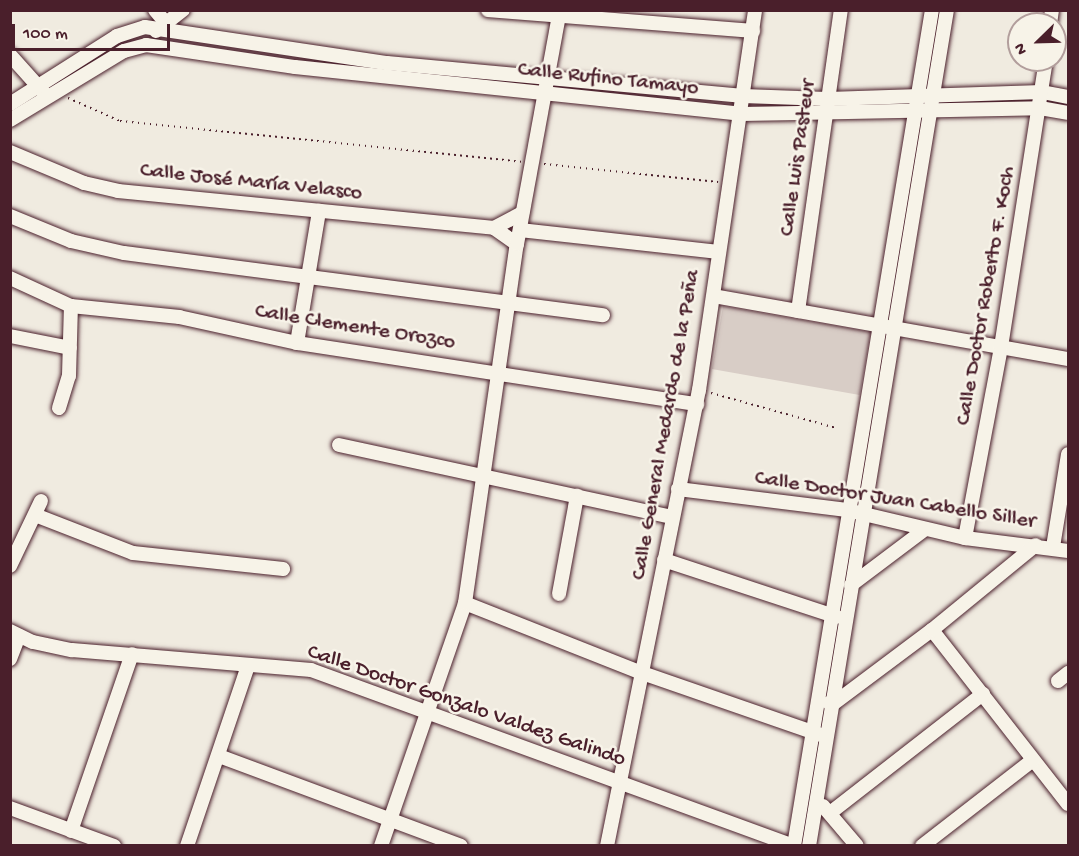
<!DOCTYPE html>
<html>
<head>
<meta charset="utf-8">
<style>
	body { margin:0 }
	#map { position:relative; width:1079px; height:856px; overflow:hidden; background:#f0ebe0; font-family:"Gochi Hand",sans-serif }
	div>[style] { position:absolute }
	.green>* { inset:0; background:#d8cdc6; transform-origin:0 0 }
	.path>* { height:2px; margin-top:-1px; transform-origin:0; background:repeating-linear-gradient(90deg,#4a1f2b 0 1.5px,transparent 0 6px) }
	.roads { filter:drop-shadow(0 0 2px #4a1f2b) drop-shadow(0 0 2px #4a1f2b) }
	.minor>* { height:14px; margin:-7px; padding:0 7px; transform-origin:7px; border-radius:7px; background:#f7f3e8 }
	span { translate:-50% -50%; white-space:nowrap; text-align:center; line-height:1.15; -webkit-text-stroke:5px #f7f3e8; paint-order:stroke }
	.street-label { font-size:22px; color:#4a1f2b }
	.frame { position:absolute; inset:0; border:12px solid #4a1f2b; pointer-events:none }
	.north { position:absolute; left:1007px; top:12px; width:60px; height:60px; box-sizing:border-box; background:#f7f3e8; border:2px solid #b29e9c; border-radius:50%; rotate:247deg; font-size:16px; font-weight:700; line-height:24px; text-align:center; color:#4a1f2b }
	.north::after { content:''; display:block; margin:auto; width:21px; height:27px; background:#4a1f2b; clip-path:polygon(50% 0,100% 100%,50% 72%,0 100%) }
	.scale { position:absolute; left:12px; top:24px; width:158px; height:27px; box-sizing:border-box; border:3px solid #4a1f2b; border-top:0; padding-left:8px; font-size:18px; line-height:21px; white-space:nowrap; color:#4a1f2b; -webkit-text-stroke:4px #f7f3e8; paint-order:stroke }
</style>
</head>
<body>
<div id="map">
	<div class="green">
		<i style="left:723px;top:306px;width:150px;height:64px;rotate:10deg"></i>
	</div>
	<div class="path">
		<i style="left:68px;top:98px;width:57px;rotate:23.9deg"></i>
		<i style="left:120px;top:121px;width:403px;rotate:5.8deg"></i>
		<i style="left:544px;top:164px;width:175px;rotate:5.9deg"></i>
		<i style="left:711px;top:393px;width:130px;rotate:15.6deg"></i>
	</div>
	<div class="roads">
		<div class="minor">
			<i style="left:155px;top:10px;width:17px;rotate:50deg"></i>
			<i style="left:488px;top:10px;width:266px;rotate:4.5deg"></i>
			<i style="left:1050px;top:24px;width:14px;rotate:-82deg"></i>
			<i style="left:156px;top:31px;width:34px;rotate:-38deg"></i>
			<i style="left:10px;top:55px;width:52px;rotate:48.1deg"></i>
			<i style="left:10px;top:104px;width:127px;rotate:-32.4deg"></i>
			<i style="left:117px;top:36px;width:29px;rotate:-18deg"></i>
			<i style="left:145px;top:27px;width:245px;rotate:8.5deg"></i>
			<i style="left:387px;top:63px;width:358px;rotate:5.3deg"></i>
			<i style="left:743px;top:96px;width:85px;rotate:2deg"></i>
			<i style="left:828px;top:99px;width:214px;rotate:-1.9deg"></i>
			<i style="left:1042px;top:92px;width:26px;rotate:11deg"></i>
			<i style="left:10px;top:120px;width:133px;rotate:-31.2deg"></i>
			<i style="left:124px;top:51px;width:23px;rotate:-15deg"></i>
			<i style="left:146px;top:45px;width:151px;rotate:8.4deg"></i>
			<i style="left:295px;top:67px;width:448px;rotate:6deg"></i>
			<i style="left:741px;top:114px;width:299px;rotate:-1.1deg"></i>
			<i style="left:1040px;top:108px;width:28px;rotate:10deg"></i>
			<i style="left:10px;top:152px;width:80px;rotate:22.7deg"></i>
			<i style="left:84px;top:183px;width:35px;rotate:13deg"></i>
			<i style="left:118px;top:191px;width:378px;rotate:5.6deg"></i>
			<i style="left:494px;top:228px;width:28px;rotate:35deg"></i>
			<i style="left:10px;top:216px;width:66px;rotate:22.3deg"></i>
			<i style="left:71px;top:241px;width:54px;rotate:12.8deg"></i>
			<i style="left:124px;top:253px;width:483px;rotate:7.4deg"></i>
			<i style="left:494px;top:228px;width:32px;rotate:-28deg"></i>
			<i style="left:520px;top:230px;width:200px;rotate:6.3deg"></i>
			<i style="left:10px;top:278px;width:67px;rotate:24.7deg"></i>
			<i style="left:71px;top:306px;width:109px;rotate:5.8deg"></i>
			<i style="left:179px;top:317px;width:121px;rotate:12.4deg"></i>
			<i style="left:297px;top:343px;width:405px;rotate:8.7deg"></i>
			<i style="left:714px;top:296px;width:360px;rotate:10.1deg"></i>
			<i style="left:798px;top:311px;width:304px;rotate:-81.9deg"></i>
			<i style="left:10px;top:336px;width:61px;rotate:11.3deg"></i>
			<i style="left:297px;top:343px;width:134px;rotate:-80.5deg"></i>
			<i style="left:59px;top:408px;width:34px;rotate:-73deg"></i>
			<i style="left:69px;top:376px;width:70px;rotate:-88.4deg"></i>
			<i style="left:339px;top:445px;width:340px;rotate:12.2deg"></i>
			<i style="left:678px;top:489px;width:170px;rotate:7.1deg"></i>
			<i style="left:847px;top:510px;width:121px;rotate:13.3deg"></i>
			<i style="left:965px;top:538px;width:104px;rotate:7.2deg"></i>
			<i style="left:35px;top:515px;width:105px;rotate:21.2deg"></i>
			<i style="left:133px;top:553px;width:151px;rotate:6.1deg"></i>
			<i style="left:965px;top:538px;width:194px;rotate:-79.3deg"></i>
			<i style="left:1001px;top:347px;width:291px;rotate:-81.1deg"></i>
			<i style="left:1053px;top:547px;width:94px;rotate:-80.8deg"></i>
			<i style="left:664px;top:560px;width:182px;rotate:18.2deg"></i>
			<i style="left:10px;top:566px;width:72px;rotate:-64.5deg"></i>
			<i style="left:851px;top:585px;width:91px;rotate:-37deg"></i>
			<i style="left:559px;top:594px;width:100px;rotate:-79.6deg"></i>
			<i style="left:465px;top:603px;width:190px;rotate:21.6deg"></i>
			<i style="left:642px;top:673px;width:189px;rotate:19.1deg"></i>
			<i style="left:932px;top:630px;width:221px;rotate:52deg"></i>
			<i style="left:10px;top:631px;width:25px;rotate:26deg"></i>
			<i style="left:33px;top:642px;width:40px;rotate:12deg"></i>
			<i style="left:72px;top:650px;width:240px;rotate:4.8deg"></i>
			<i style="left:311px;top:670px;width:514px;rotate:20.02deg"></i>
			<i style="left:10px;top:659px;width:25px;rotate:-69deg"></i>
			<i style="left:1058px;top:681px;width:13px;rotate:-39deg"></i>
			<i style="left:829px;top:703px;width:4px;rotate:14deg"></i>
			<i style="left:833px;top:704px;width:124px;rotate:-36.8deg"></i>
			<i style="left:932px;top:630px;width:134px;rotate:-39.3deg"></i>
			<i style="left:219px;top:756px;width:258px;rotate:20.4deg"></i>
			<i style="left:823px;top:806px;width:52px;rotate:49.6deg"></i>
			<i style="left:10px;top:808px;width:111px;rotate:20.1deg"></i>
			<i style="left:830px;top:813px;width:194px;rotate:-37.9deg"></i>
			<i style="left:71px;top:831px;width:187px;rotate:-71deg"></i>
			<i style="left:187px;top:846px;width:190px;rotate:-71.3deg"></i>
			<i style="left:381px;top:846px;width:257px;rotate:-70.9deg"></i>
			<i style="left:465px;top:603px;width:363px;rotate:-81.8deg"></i>
			<i style="left:517px;top:244px;width:238px;rotate:-79.6deg"></i>
			<i style="left:607px;top:846px;width:465px;rotate:-78.6deg"></i>
			<i style="left:699px;top:390px;width:384px;rotate:-81.6deg"></i>
			<i style="left:794px;top:846px;width:847px;rotate:-80.63deg"></i>
			<i style="left:809px;top:846px;width:847px;rotate:-80.63deg"></i>
			<i style="left:922px;top:846px;width:140px;rotate:-37.8deg"></i>
		</div>
	</div>
	<div class="street-label">
		<span style="left:608px;top:80px;rotate:6deg">Calle Rufino Tamayo</span>
		<span style="left:799px;top:158px;rotate:-82deg">Calle Luis Pasteur</span>
		<span style="left:251px;top:183px;rotate:6deg">Calle José María Velasco</span>
		<span style="left:987px;top:296px;rotate:-80deg">Calle Doctor Roberto F. Koch</span>
		<span style="left:355px;top:328px;rotate:9deg">Calle Clemente Orozco</span>
		<span style="left:667px;top:425px;rotate:-80deg">Calle General Medardo de la Peña</span>
		<span style="left:895px;top:501px;rotate:9deg">Calle Doctor Juan Cabello Siller</span>
		<span style="left:466px;top:707px;rotate:19deg">Calle Doctor Gonzalo Valdez Galindo</span>
	</div>
	<div class="frame"></div>
	<div class="north">N</div>
	<div class="scale">100 m</div>
</div>
</body>
</html>
